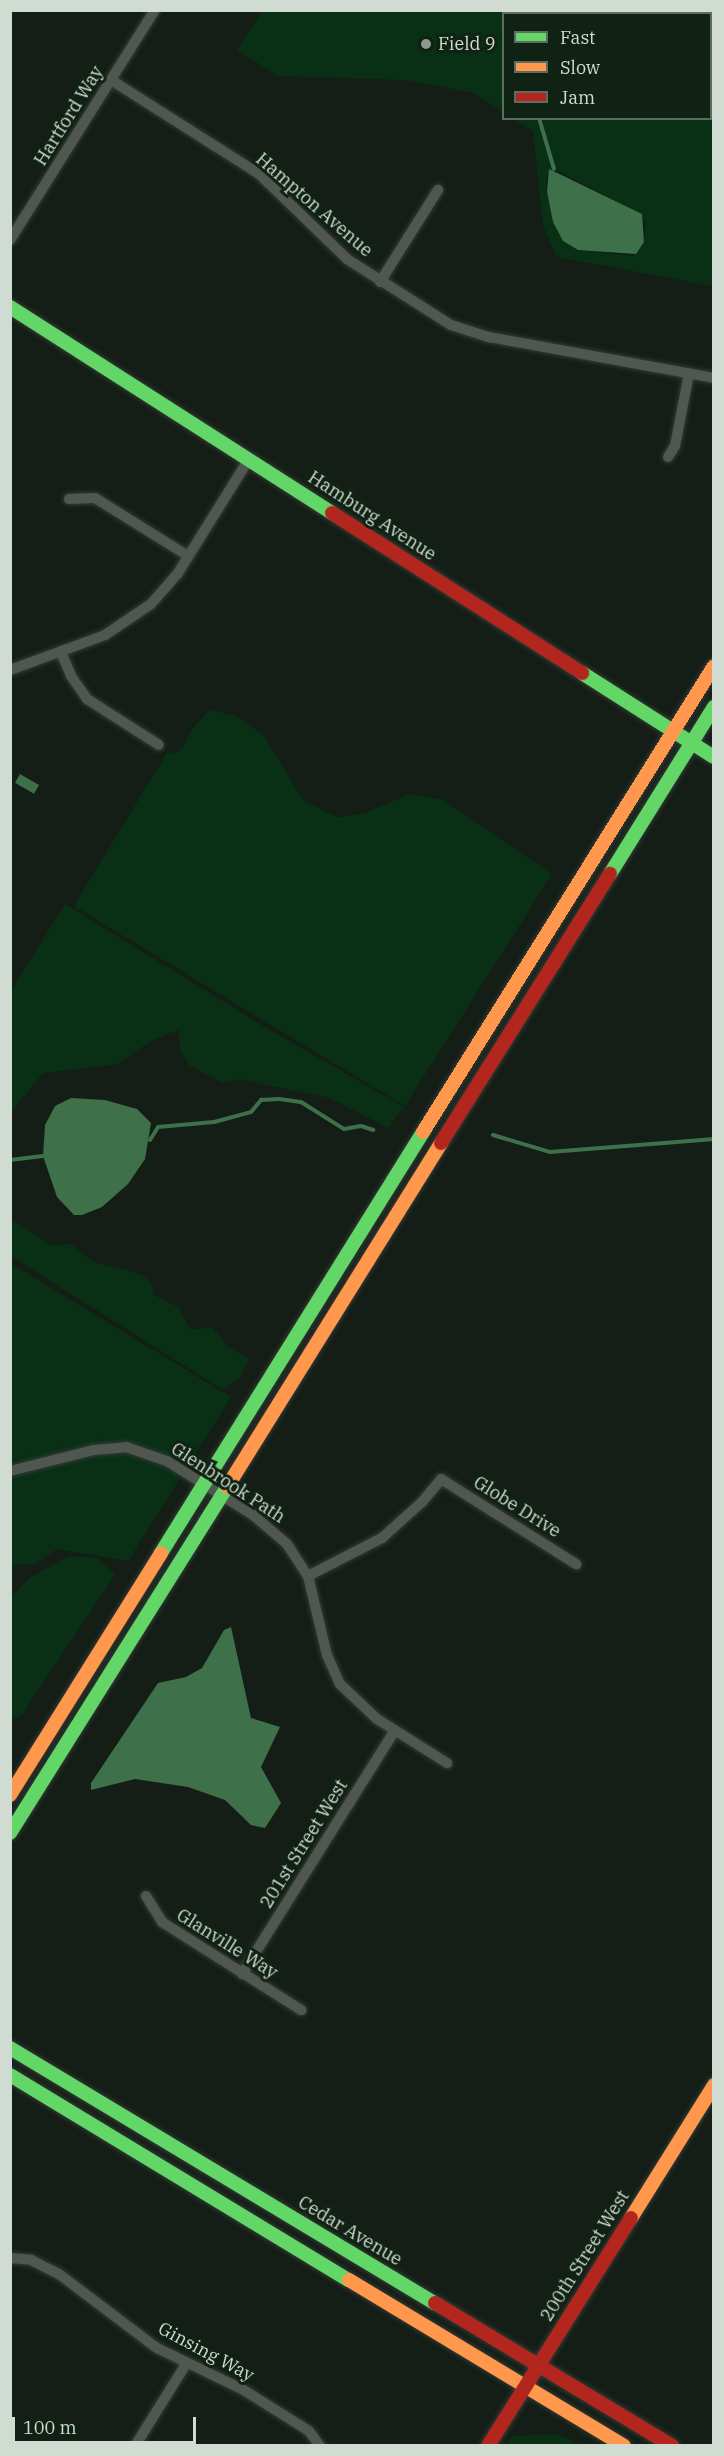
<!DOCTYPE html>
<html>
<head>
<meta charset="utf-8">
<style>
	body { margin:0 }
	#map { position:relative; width:724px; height:2456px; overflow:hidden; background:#141e16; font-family:"IBM Plex Serif",serif }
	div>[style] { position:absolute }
	.green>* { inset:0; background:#092f15 }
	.water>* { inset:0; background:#3e7049; transform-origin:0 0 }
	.stream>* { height:4px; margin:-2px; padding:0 2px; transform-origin:2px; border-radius:2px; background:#3e7049 }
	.roads { filter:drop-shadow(0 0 2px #323a34) drop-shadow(0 0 2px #323a34) }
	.street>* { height:10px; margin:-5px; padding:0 5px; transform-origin:5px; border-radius:5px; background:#505751 }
	.fast>* { height:14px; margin:-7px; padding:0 7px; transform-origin:7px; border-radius:7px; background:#63d668 }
	.slow>* { height:14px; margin:-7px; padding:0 7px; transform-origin:7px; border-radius:7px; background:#ff974d }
	.jam>* { height:14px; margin:-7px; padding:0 7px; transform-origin:7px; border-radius:7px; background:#b3261e }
	.dots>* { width:16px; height:16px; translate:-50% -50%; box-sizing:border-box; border:3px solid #102214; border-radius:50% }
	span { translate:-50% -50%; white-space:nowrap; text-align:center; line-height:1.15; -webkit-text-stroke:6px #102214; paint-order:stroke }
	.poi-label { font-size:18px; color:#d0dbd1 }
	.left { translate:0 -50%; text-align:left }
	.street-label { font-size:18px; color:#d0dbd1 }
	.frame { position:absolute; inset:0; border:12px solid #d0dbd1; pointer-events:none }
	.legend { position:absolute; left:502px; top:12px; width:210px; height:108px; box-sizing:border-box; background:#102214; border:2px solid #5d6c60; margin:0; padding:8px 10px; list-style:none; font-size:18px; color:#d0dbd1 }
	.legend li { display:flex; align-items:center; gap:12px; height:30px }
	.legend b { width:30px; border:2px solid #5d6c60 }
	.scale { position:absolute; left:12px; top:2417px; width:184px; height:27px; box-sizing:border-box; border:3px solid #d0dbd1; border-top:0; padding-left:8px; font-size:18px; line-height:21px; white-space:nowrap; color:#d0dbd1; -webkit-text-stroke:4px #102214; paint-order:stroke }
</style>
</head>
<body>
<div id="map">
	<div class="green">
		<i style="clip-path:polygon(evenodd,262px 11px,713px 11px,713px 286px,557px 257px,543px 226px,533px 131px,513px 119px,710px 118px,710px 14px,504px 14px,503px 112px,474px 93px,406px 80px,278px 76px,237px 50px,262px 11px,554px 169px,616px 201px,646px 223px,644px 242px,633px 256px,578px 250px,563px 241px,553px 222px,547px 192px,546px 177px,554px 169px)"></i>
		<i style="clip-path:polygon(210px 710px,236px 716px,264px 736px,303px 800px,338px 818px,367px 812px,410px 794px,441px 799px,552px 874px,405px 1106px,74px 906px,168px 751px,173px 754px,183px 748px,191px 730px)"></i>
		<i style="clip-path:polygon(65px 904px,265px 1027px,404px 1107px,388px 1128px,330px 1098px,239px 1079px,223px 1083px,190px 1066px,180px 1050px,179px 1030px,154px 1039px,117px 1064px,43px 1073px,11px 1112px,11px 991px)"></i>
		<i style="clip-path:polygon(10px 1218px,51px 1245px,71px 1244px,93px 1262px,140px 1274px,151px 1282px,154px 1295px,178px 1307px,190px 1329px,213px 1328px,228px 1347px,250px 1359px,240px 1378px,223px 1390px,11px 1256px)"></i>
		<i style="clip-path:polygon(10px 1263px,231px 1397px,128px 1561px,57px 1549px,35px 1564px,11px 1565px)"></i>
		<i style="clip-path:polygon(69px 1556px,98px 1558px,115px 1575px,21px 1716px,11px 1720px,11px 1596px,31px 1577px)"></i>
		<i style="clip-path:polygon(557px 2434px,582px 2445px,507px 2445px,512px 2436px)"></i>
	</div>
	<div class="water">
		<i style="clip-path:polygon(549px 169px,642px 214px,644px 242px,636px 254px,578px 250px,563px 241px,553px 222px,547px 192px)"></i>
		<i style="left:20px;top:774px;width:22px;height:10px;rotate:30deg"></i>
		<i style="clip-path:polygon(71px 1098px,105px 1100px,137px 1109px,151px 1123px,145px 1159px,128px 1184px,102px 1207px,82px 1215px,74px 1215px,57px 1197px,43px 1156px,45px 1125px,55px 1106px)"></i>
		<i style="clip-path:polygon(231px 1627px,251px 1718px,280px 1727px,261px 1767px,281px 1803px,265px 1828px,251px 1825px,225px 1800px,188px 1787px,135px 1779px,91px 1790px,91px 1783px,158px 1683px,186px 1677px,202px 1668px,224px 1630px)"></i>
	</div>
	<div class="stream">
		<i style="left:557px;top:14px;width:4px;rotate:-63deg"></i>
		<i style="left:539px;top:118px;width:53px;rotate:73.6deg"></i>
		<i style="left:493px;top:1135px;width:59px;rotate:16.6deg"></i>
		<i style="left:550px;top:1152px;width:165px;rotate:-4.5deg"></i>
		<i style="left:150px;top:1140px;width:15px;rotate:-58deg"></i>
		<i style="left:158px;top:1127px;width:56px;rotate:-5.1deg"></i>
		<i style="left:214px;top:1122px;width:38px;rotate:-15deg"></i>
		<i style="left:251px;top:1112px;width:16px;rotate:-50deg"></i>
		<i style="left:261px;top:1100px;width:18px;rotate:-3deg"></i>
		<i style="left:279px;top:1099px;width:22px;rotate:8deg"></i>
		<i style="left:301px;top:1102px;width:51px;rotate:32.1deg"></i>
		<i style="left:344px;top:1129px;width:17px;rotate:-10deg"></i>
		<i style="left:361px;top:1126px;width:13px;rotate:18deg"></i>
		<i style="left:10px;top:1160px;width:33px;rotate:-7deg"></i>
	</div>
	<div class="roads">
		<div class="street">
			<i style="left:111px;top:80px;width:175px;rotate:32.4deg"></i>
			<i style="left:259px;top:174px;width:122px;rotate:44deg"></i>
			<i style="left:347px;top:259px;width:123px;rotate:32.4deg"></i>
			<i style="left:451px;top:325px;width:40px;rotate:18deg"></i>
			<i style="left:489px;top:337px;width:229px;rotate:10.3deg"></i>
			<i style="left:10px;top:240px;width:272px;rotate:-57.8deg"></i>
			<i style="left:380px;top:282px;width:109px;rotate:-57.8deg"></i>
			<i style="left:668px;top:457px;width:13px;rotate:-58deg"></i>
			<i style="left:675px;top:446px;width:74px;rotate:-79.1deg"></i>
			<i style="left:69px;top:499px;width:26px;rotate:-2deg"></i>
			<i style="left:95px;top:498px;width:110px;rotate:31.9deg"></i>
			<i style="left:61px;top:652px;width:26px;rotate:67deg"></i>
			<i style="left:71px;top:676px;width:28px;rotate:55deg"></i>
			<i style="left:87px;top:699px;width:85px;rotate:32.6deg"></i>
			<i style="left:10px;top:670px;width:101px;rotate:-20.2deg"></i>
			<i style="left:105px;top:635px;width:55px;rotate:-34deg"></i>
			<i style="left:151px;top:604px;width:41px;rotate:-48.9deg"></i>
			<i style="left:178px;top:573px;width:134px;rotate:-58.1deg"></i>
			<i style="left:10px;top:1471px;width:87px;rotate:-14deg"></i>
			<i style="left:94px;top:1450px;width:32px;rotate:-5deg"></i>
			<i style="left:126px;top:1447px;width:43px;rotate:18.9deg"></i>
			<i style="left:167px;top:1461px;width:102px;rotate:32.1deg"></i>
			<i style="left:253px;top:1515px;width:45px;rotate:40.5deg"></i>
			<i style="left:287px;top:1544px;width:38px;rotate:57deg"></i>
			<i style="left:308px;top:1576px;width:81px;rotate:76.5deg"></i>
			<i style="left:327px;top:1655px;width:32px;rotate:66deg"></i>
			<i style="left:340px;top:1684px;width:51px;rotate:43.4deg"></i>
			<i style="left:377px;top:1719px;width:83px;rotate:32.2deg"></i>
			<i style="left:308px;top:1576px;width:83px;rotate:-27.2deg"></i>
			<i style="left:382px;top:1538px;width:54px;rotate:-42deg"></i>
			<i style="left:422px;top:1502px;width:30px;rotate:-50deg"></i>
			<i style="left:441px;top:1479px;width:160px;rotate:32.2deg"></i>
			<i style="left:146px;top:1896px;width:31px;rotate:58deg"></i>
			<i style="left:162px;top:1922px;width:165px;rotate:32.3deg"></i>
			<i style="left:242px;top:1974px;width:286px;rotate:-57.9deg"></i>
			<i style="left:10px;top:2258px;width:21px;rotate:5deg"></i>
			<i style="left:31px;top:2260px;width:31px;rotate:27deg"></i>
			<i style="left:59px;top:2274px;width:123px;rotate:37.1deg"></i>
			<i style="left:157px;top:2348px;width:94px;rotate:25.8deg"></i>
			<i style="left:242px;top:2389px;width:79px;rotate:32.1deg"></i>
			<i style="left:309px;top:2431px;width:19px;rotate:54deg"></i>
			<i style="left:135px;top:2446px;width:97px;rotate:-58.1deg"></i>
		</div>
		<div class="fast">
			<i style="left:10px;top:307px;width:382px;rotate:32.6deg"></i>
			<i style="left:582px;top:673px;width:156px;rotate:32.5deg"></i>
			<i style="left:610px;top:874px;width:197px;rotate:-58.1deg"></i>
			<i style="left:161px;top:1553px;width:496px;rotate:-58.1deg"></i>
			<i style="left:10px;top:1833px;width:408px;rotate:-57.9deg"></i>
			<i style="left:10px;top:2048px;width:496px;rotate:31deg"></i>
			<i style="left:10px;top:2075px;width:396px;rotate:31.2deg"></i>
		</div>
		<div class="slow">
			<i style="left:423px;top:1132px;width:549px;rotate:-58.02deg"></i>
			<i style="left:227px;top:1487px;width:405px;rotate:-58.1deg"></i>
			<i style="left:10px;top:1795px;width:285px;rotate:-58deg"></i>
			<i style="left:631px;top:2218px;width:157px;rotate:-58deg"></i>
			<i style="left:349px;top:2280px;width:321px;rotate:31.1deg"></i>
		</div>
		<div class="jam">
			<i style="left:332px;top:513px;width:297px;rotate:32.6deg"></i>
			<i style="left:441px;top:1143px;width:318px;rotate:-57.9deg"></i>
			<i style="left:435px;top:2303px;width:277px;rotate:31.1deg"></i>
			<i style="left:488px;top:2446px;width:269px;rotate:-57.9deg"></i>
		</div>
	</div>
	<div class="dots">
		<i style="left:426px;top:44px;background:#8e9990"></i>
	</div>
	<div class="poi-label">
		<span class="left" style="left:438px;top:44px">Field 9</span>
	</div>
	<div class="street-label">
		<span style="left:69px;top:116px;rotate:-58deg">Hartford Way</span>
		<span style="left:314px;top:205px;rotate:41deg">Hampton Avenue</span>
		<span style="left:372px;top:516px;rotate:33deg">Hamburg Avenue</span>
		<span style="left:228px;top:1483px;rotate:33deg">Glenbrook Path</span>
		<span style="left:517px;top:1507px;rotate:32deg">Globe Drive</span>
		<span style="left:304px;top:1844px;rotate:-58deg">201st Street West</span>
		<span style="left:227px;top:1944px;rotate:32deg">Glanville Way</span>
		<span style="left:350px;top:2231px;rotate:31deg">Cedar Avenue</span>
		<span style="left:585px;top:2256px;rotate:-58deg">200th Street West</span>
		<span style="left:206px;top:2352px;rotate:28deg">Ginsing Way</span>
	</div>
	<div class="frame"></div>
	<ul class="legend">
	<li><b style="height:8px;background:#63d668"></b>Fast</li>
	<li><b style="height:8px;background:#ff974d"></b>Slow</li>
	<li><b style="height:8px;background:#b3261e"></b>Jam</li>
	</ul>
	<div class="scale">100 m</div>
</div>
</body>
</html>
